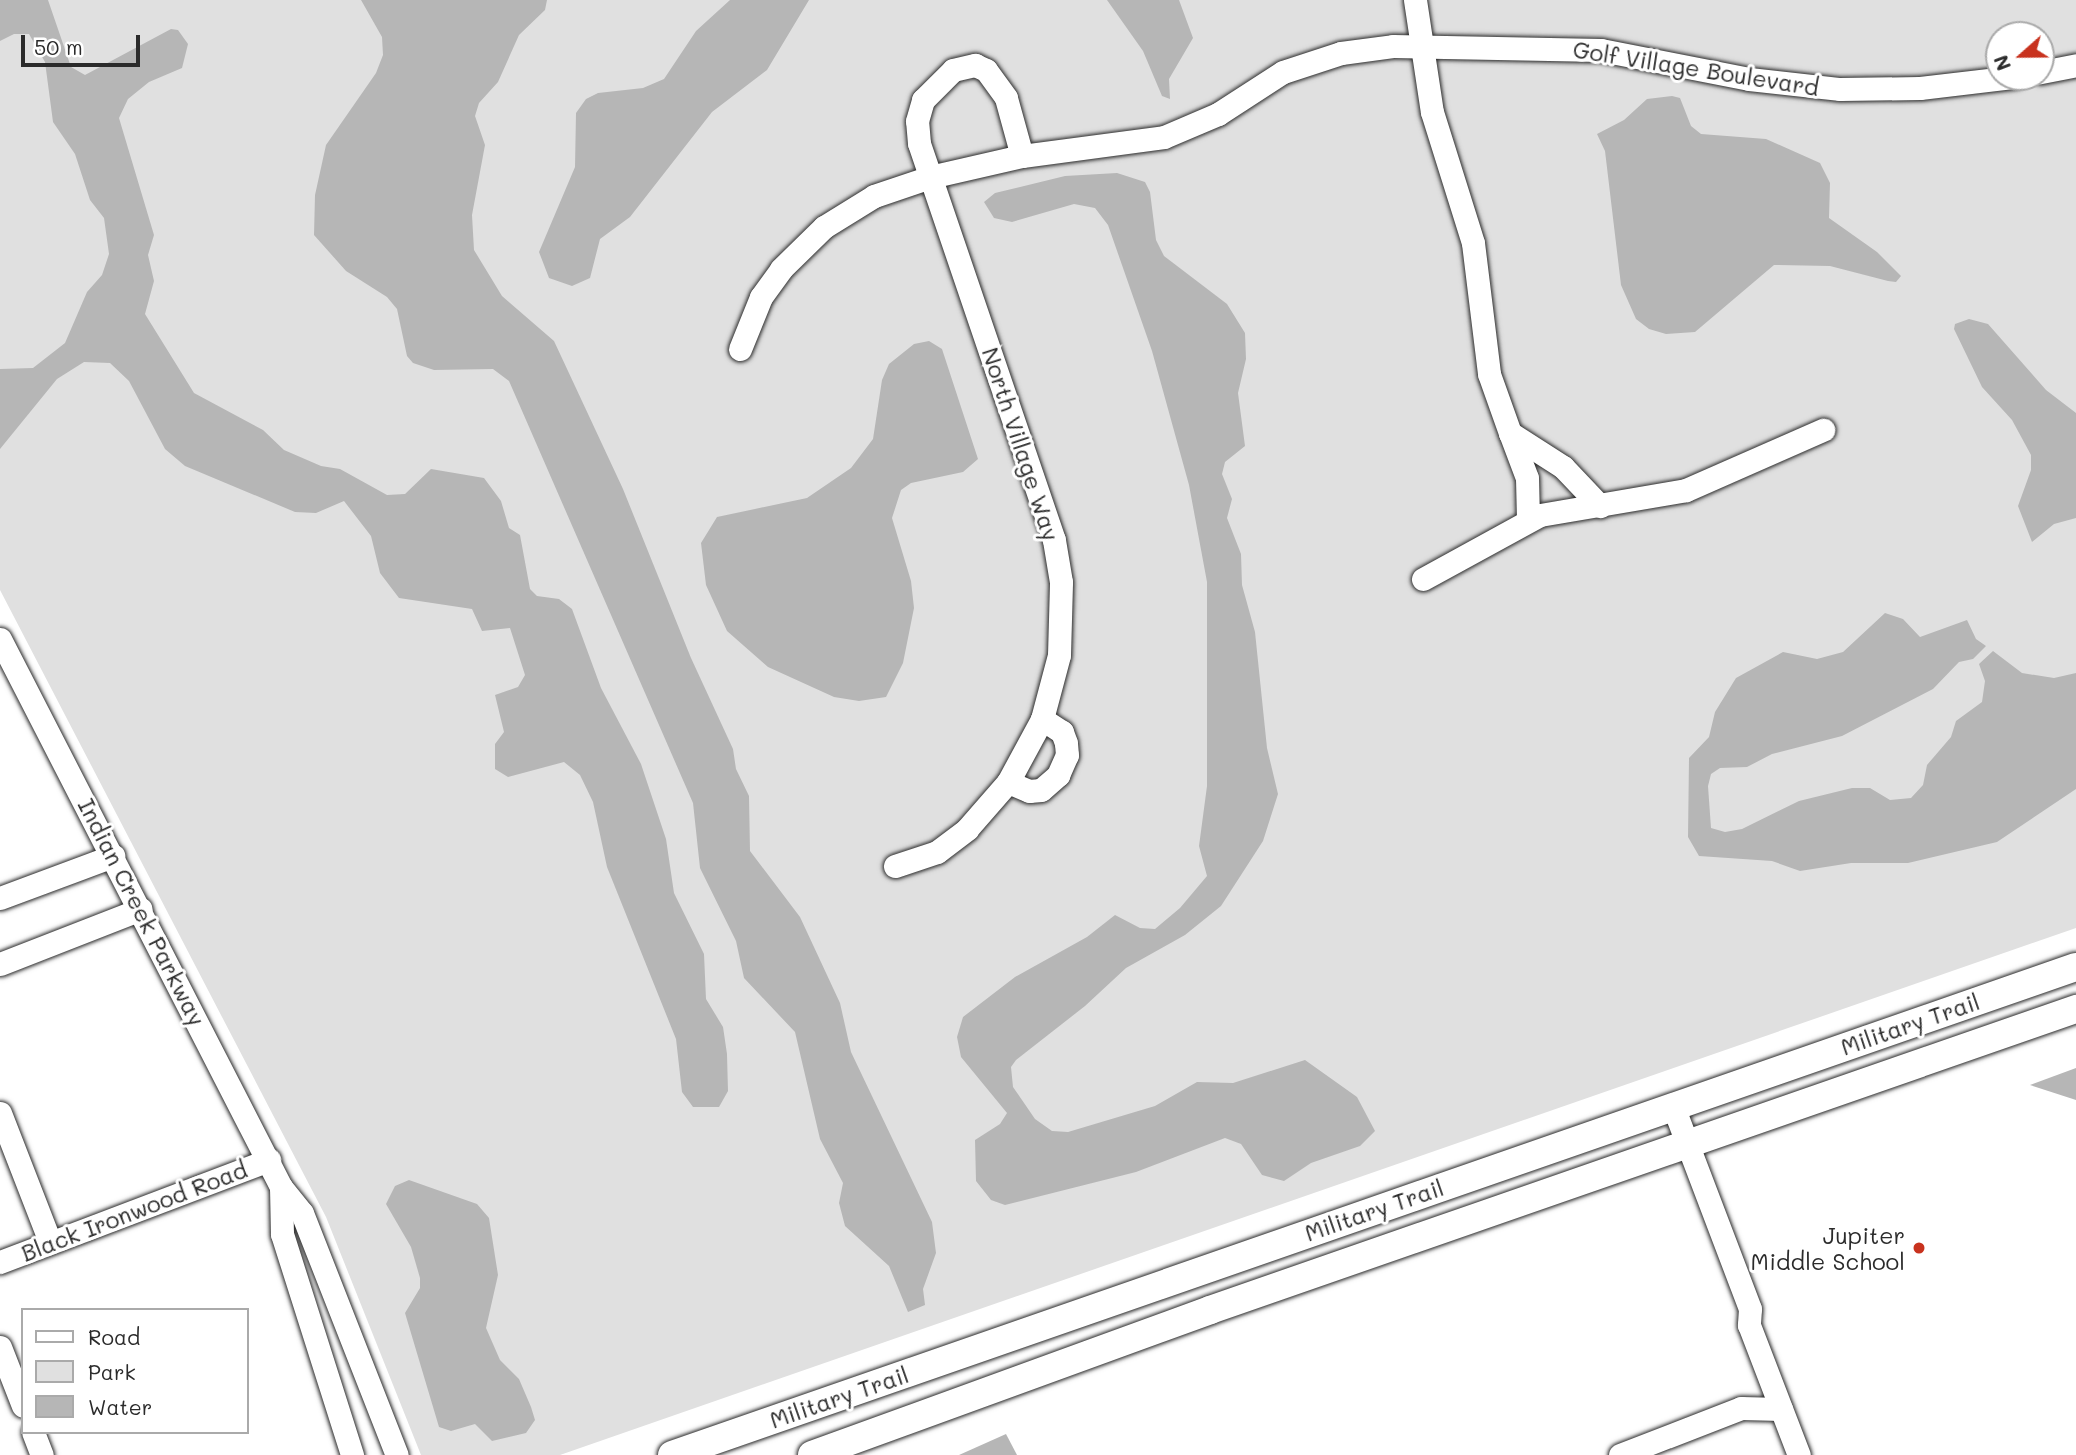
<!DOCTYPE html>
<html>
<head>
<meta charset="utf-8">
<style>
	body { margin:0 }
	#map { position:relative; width:2076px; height:1455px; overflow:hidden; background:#fff; font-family:Mali,sans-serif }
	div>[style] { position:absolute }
	.green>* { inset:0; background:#e0e0e0 }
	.water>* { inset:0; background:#b6b6b6 }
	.roads { filter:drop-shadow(0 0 2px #2b2b2b) drop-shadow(0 0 2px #2b2b2b) }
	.minor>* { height:23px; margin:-11.5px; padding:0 11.5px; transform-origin:11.5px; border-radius:11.5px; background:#fff }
	.major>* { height:28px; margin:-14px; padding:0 14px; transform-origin:14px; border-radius:14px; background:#fff }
	.dots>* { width:19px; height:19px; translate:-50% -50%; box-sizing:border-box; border:4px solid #fff; border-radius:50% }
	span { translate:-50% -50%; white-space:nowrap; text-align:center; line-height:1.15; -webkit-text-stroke:6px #fff; paint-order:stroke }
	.street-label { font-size:23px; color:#2b2b2b }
	.poi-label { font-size:23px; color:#2b2b2b }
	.right { translate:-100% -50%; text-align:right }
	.legend { position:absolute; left:21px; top:1308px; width:228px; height:126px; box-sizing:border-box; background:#fff; border:2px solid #aaa; margin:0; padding:9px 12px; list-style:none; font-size:21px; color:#2b2b2b }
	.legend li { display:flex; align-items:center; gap:14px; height:35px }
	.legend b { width:35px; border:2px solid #aaa }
	.north { position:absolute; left:1985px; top:21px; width:70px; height:70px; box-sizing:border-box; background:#fff; border:2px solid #aaa; border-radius:50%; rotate:249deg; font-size:19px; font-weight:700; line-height:28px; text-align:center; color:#2b2b2b }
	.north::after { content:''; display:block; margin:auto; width:24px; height:32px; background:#c8321e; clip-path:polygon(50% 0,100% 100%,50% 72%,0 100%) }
	.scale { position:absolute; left:21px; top:35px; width:119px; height:32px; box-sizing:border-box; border:4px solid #2b2b2b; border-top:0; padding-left:9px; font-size:21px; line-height:24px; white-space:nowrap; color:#2b2b2b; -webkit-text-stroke:5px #fff; paint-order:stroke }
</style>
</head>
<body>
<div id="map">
	<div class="green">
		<i style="clip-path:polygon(evenodd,0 0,2076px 0,2076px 928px,560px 1455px,421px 1455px,326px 1217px,0 590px,0 0,1999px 35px,2041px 35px,2041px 77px,1999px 77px,1999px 35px)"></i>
	</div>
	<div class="water">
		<i style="clip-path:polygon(0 0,48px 0,71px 67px,85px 75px,171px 29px,178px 30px,188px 44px,182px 68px,149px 82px,128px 99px,119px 118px,154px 235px,148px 255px,154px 281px,145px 314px,194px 393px,263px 430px,284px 450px,321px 466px,340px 469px,387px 495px,405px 494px,431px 469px,484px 478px,501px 501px,509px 528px,520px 535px,530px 589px,537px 596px,559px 599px,572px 609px,601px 688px,641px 764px,666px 839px,674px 893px,704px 954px,706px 999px,723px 1027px,727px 1054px,728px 1091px,719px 1107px,693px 1107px,682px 1092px,676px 1039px,607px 867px,593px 802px,580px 775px,564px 762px,508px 777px,495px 769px,495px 744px,504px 732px,495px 695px,518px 687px,525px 675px,510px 628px,482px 631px,472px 609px,399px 598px,380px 573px,371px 536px,344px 501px,316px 513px,295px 512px,185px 466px,165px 449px,129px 381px,110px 363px,84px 362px,57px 379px,0 449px,0 369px,33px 368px,65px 343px,87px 292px,102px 275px,109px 254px,104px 218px,90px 200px,75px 154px,53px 122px,45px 62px,29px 34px,14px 34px,0 41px)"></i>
		<i style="clip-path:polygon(361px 0,547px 0,545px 10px,519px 35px,498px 82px,479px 103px,475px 116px,485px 145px,472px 215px,474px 250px,502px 296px,554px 341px,623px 489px,691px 658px,733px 749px,736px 769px,749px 796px,750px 851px,800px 917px,840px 1003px,851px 1052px,932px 1222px,936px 1253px,923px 1289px,925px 1305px,908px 1312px,889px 1266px,845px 1226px,839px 1203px,843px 1183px,820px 1139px,795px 1032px,744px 978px,736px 941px,700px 868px,693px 803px,509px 381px,493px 369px,434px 370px,413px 363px,407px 356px,397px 309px,387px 297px,346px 271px,314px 235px,315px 195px,326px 145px,376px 73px,383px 55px,382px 37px)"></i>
		<i style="clip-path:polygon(730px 0,809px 0,767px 70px,712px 112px,630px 217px,600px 239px,590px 278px,572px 286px,549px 278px,539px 252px,575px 167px,576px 113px,586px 99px,598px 93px,643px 88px,664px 79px,696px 31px)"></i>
		<i style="clip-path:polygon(1107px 0,1179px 0,1193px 38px,1169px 79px,1170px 99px,1162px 96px,1143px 51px)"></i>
		<i style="clip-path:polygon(1672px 96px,1680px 98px,1691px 126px,1701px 134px,1766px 139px,1820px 163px,1830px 183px,1829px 218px,1877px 252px,1901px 276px,1896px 282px,1888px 281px,1830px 266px,1774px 265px,1695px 332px,1666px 334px,1649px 329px,1636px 319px,1621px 285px,1605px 151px,1597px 134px,1624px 120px,1647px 99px)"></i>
		<i style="clip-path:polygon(1117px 173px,1145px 182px,1150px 192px,1156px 240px,1164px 256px,1227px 304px,1245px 333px,1246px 359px,1238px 393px,1245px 446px,1225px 462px,1222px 474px,1232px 499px,1227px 518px,1241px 554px,1242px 585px,1255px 632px,1267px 748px,1278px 794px,1263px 841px,1221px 906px,1185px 935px,1126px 968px,1085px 1006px,1016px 1060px,1011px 1067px,1013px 1087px,1035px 1119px,1052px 1131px,1068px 1132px,1155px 1106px,1197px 1082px,1233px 1083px,1305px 1060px,1357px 1097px,1375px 1131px,1360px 1146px,1311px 1163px,1284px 1181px,1262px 1175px,1241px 1144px,1225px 1138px,1136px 1172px,1005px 1205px,991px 1200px,976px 1181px,975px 1140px,1000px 1124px,1007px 1113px,961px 1057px,957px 1037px,963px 1017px,1015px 977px,1087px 937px,1115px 915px,1140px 928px,1155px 929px,1180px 908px,1207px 876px,1199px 846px,1207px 786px,1207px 582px,1189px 485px,1152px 351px,1108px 225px,1095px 208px,1074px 204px,1012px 222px,994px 218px,984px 202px,995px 193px,1065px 176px)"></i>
		<i style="clip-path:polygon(1969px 319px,1988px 324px,2046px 390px,2076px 413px,2076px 518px,2054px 524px,2032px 542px,2018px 506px,2031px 470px,2031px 455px,2012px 420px,1982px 387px,1954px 329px,1955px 324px)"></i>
		<i style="clip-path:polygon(929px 341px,942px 349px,978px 459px,963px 472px,911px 483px,901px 490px,892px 518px,911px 581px,914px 608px,903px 663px,886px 697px,859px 701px,834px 697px,768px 667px,727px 631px,706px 585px,701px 543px,717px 517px,807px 498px,851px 468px,873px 439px,882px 380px,889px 364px,914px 344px)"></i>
		<i style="clip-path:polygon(1885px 613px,1903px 619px,1920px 637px,1967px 620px,1976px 639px,1986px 646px,1973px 659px,1959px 662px,1933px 689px,1842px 736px,1772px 754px,1747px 767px,1720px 768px,1711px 774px,1708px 786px,1711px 828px,1725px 832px,1742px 829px,1799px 801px,1852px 788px,1870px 788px,1890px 800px,1911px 798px,1923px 785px,1927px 765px,1951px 737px,1956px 721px,1982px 702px,1985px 681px,1979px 664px,1993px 651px,2022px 673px,2054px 678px,2076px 673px,2076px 789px,1997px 842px,1908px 863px,1851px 863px,1800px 871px,1772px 861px,1699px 856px,1688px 837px,1689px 758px,1709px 737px,1715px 712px,1736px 678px,1783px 652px,1817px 659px,1843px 652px)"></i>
		<i style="clip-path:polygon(2076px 1068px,2076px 1100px,2030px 1085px)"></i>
		<i style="clip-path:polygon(409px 1180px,477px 1204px,489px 1218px,498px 1275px,486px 1328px,500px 1360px,519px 1379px,531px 1407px,535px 1420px,526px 1433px,492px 1441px,475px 1424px,451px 1431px,439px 1427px,405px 1313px,420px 1288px,420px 1278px,411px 1247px,386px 1204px,395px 1186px)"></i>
		<i style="clip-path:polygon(1006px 1434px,1017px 1455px,959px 1455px)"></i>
	</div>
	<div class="roads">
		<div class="minor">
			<i style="left:1415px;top:0;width:113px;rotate:81.4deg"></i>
			<i style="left:1432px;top:112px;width:137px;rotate:72.6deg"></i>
			<i style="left:1473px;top:243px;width:132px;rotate:83deg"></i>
			<i style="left:1489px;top:374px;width:63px;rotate:70.4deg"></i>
			<i style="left:1510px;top:433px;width:63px;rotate:32.7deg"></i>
			<i style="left:1563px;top:467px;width:54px;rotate:46.5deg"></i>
			<i style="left:2041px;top:72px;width:36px;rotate:-11deg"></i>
			<i style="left:740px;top:349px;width:56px;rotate:-68deg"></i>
			<i style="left:761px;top:297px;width:34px;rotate:-54deg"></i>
			<i style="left:781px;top:269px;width:60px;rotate:-44.3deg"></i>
			<i style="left:824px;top:227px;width:59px;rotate:-31.8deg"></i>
			<i style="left:874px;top:196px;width:59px;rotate:-18.7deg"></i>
			<i style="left:930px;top:177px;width:94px;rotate:-12.9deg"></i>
			<i style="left:1022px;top:156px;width:143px;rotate:-7.6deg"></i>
			<i style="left:1164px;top:137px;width:59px;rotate:-23.1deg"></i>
			<i style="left:1218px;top:114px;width:77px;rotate:-32.9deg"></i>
			<i style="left:1283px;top:72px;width:61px;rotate:-18.1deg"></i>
			<i style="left:1341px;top:53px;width:52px;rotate:-7.7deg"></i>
			<i style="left:1393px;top:46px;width:208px;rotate:1.1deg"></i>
			<i style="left:1601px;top:50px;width:151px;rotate:11.1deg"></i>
			<i style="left:1749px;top:79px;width:92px;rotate:6.3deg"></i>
			<i style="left:1840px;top:89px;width:80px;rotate:-0.7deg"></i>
			<i style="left:1920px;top:88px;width:95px;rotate:-6.7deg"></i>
			<i style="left:1510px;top:433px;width:48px;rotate:69.3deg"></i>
			<i style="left:1527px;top:478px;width:42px;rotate:88.6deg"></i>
			<i style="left:1423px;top:579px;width:133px;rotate:-28.7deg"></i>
			<i style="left:1540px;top:515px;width:148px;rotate:-9.7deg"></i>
			<i style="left:1686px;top:490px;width:150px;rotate:-23.7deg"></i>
			<i style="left:0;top:639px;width:616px;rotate:62.85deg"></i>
			<i style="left:281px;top:1187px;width:33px;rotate:51deg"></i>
			<i style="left:302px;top:1213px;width:260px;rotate:68.6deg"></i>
			<i style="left:1008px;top:782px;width:23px;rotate:23deg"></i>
			<i style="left:1029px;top:791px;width:12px;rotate:-5deg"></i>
			<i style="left:1041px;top:790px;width:23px;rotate:-41deg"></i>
			<i style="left:1058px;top:775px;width:22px;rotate:-66deg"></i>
			<i style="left:1067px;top:755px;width:12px;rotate:-95deg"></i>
			<i style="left:1066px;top:743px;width:12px;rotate:-110deg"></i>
			<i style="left:1062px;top:732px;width:24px;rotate:-147deg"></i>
			<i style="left:895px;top:866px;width:44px;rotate:-18.4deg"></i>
			<i style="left:937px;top:852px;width:38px;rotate:-37deg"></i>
			<i style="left:967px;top:829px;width:62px;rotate:-48.9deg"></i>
			<i style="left:1008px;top:782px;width:72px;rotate:-61.6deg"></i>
			<i style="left:1042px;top:719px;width:66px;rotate:-75.1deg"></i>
			<i style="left:1059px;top:655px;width:73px;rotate:-88.4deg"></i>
			<i style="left:1061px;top:582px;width:43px;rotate:-99.5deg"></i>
			<i style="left:1054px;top:540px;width:419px;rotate:-108.8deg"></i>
			<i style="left:919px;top:143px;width:22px;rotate:-95deg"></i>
			<i style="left:917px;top:121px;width:22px;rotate:-74deg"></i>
			<i style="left:923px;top:100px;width:42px;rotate:-45deg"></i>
			<i style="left:953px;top:70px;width:23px;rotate:-13deg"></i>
			<i style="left:975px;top:65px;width:12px;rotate:24deg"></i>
			<i style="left:986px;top:70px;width:34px;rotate:54deg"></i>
			<i style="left:1006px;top:98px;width:60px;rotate:74.6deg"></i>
			<i style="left:0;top:898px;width:121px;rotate:-20.4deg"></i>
			<i style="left:0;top:964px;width:151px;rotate:-21.3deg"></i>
			<i style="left:1673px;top:1106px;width:217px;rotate:69.2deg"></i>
			<i style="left:1750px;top:1309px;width:16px;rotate:94deg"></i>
			<i style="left:1749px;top:1325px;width:139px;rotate:69deg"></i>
			<i style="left:0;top:1113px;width:138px;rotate:68.8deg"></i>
			<i style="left:281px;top:1187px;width:47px;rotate:88.8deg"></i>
			<i style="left:282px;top:1234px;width:232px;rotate:72.4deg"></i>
			<i style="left:0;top:1262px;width:288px;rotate:-20.8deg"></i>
			<i style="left:0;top:1347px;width:63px;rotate:68.7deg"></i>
			<i style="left:33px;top:1432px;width:25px;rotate:69deg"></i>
			<i style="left:1620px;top:1455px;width:130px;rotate:-21.2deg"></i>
			<i style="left:1741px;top:1408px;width:40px;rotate:1.4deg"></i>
		</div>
		<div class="major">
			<i style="left:672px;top:1455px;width:1486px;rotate:-19.17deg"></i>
			<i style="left:812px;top:1455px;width:424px;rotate:-20deg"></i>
			<i style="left:1210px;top:1310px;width:917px;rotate:-19.17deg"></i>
		</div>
	</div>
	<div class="dots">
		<i style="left:1919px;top:1248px;background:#c8321e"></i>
	</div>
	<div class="street-label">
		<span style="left:1696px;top:68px;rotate:9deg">Golf Village Boulevard</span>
		<span style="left:1021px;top:444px;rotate:72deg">North Village Way</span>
		<span style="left:142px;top:912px;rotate:63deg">Indian Creek Parkway</span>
		<span style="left:1910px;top:1024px;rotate:-19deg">Military Trail</span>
		<span style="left:1374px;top:1210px;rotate:-19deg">Military Trail</span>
		<span style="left:134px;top:1211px;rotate:-21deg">Black Ironwood Road</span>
		<span style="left:839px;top:1397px;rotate:-19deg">Military Trail</span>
	</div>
	<div class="poi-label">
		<span class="right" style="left:1905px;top:1248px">Jupiter<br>Middle School</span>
	</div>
	<ul class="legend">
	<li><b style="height:9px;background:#fff"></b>Road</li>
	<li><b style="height:19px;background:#e0e0e0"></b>Park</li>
	<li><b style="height:19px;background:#b6b6b6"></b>Water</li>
	</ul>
	<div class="north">N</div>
	<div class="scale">50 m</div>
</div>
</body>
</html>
